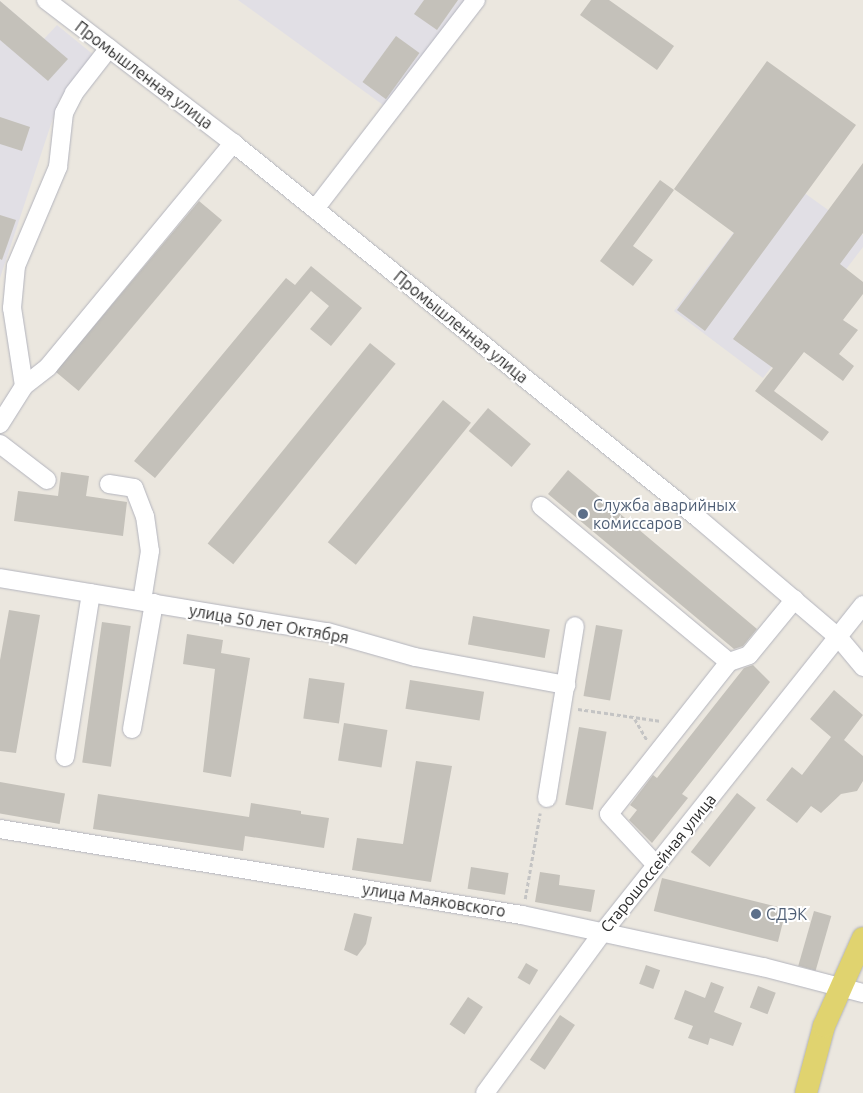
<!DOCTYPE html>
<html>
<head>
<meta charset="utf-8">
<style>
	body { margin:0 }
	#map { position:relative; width:863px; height:1093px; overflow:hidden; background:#ebe7df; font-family:Ubuntu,sans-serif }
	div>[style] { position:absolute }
	.industrial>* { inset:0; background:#e1dfe5 }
	.building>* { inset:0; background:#c4c1ba; transform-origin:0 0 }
	.path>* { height:2.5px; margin-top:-1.25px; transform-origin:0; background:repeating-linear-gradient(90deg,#c4c4c4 0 4px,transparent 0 6.5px) }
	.roads { filter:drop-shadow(0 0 1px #b3b4bd) drop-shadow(0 0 1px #b3b4bd) }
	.minor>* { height:18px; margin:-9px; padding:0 9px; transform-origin:9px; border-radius:9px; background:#fff }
	.major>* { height:22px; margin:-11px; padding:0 11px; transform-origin:11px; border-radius:11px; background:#e0d36f }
	.dots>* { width:14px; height:14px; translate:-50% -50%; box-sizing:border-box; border:2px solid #fff; border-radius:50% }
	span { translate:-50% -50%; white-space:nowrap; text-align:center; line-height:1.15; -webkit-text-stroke:4px #fff; paint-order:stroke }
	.street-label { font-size:16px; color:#2b2b2b }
	.service-label { font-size:16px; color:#4e5e75 }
	.left { translate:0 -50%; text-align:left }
</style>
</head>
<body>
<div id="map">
	<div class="industrial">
		<i style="clip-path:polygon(238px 0,469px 0,390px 110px)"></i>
		<i style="clip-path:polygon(0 1px,44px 39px,57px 25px,95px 56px,59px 100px,0 278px)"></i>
		<i style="clip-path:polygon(778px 174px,863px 235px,863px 247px,763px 378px,674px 311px)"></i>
	</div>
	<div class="building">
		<i style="clip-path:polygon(424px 0,458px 0,437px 30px,414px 14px)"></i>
		<i style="clip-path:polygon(591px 0,609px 0,674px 46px,657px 70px,580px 15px)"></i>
		<i style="clip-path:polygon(0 1px,68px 59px,48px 81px,0 40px)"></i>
		<i style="left:396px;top:36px;width:29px;height:57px;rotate:36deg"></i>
		<i style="clip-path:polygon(767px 61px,856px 125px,705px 331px,677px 310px,734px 233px,674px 189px)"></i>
		<i style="clip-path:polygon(0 117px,30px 127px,22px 151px,0 144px)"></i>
		<i style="clip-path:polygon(863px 163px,863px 233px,840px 264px,863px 282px,863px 294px,843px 320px,858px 330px,839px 354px,854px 366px,843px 381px,804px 352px,774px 391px,829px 432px,822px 441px,755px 391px,773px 368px,733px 339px)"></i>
		<i style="clip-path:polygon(660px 180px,674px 190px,633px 246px,653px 260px,633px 286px,600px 261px)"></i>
		<i style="left:199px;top:201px;width:30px;height:223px;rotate:40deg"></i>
		<i style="clip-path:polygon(0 215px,16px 220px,2px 260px,0 259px)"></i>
		<i style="clip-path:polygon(311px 266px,362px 308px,331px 346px,310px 329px,329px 306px,311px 291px,155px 478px,134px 461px,286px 278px,295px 285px)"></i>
		<i style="left:370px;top:343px;width:33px;height:258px;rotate:39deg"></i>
		<i style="left:443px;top:400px;width:36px;height:183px;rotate:39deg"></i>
		<i style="left:488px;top:408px;width:56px;height:30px;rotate:40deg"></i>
		<i style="clip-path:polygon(568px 470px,757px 629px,743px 646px,734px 649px,548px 494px)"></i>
		<i style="clip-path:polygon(61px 472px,89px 476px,86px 496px,127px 502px,123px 536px,14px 521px,18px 491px,58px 496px)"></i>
		<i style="clip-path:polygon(9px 610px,40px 615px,16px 753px,0 751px,0 660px)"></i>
		<i style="left:473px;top:616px;width:78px;height:29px;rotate:10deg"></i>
		<i style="left:102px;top:622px;width:29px;height:142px;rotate:8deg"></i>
		<i style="left:596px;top:625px;width:27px;height:72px;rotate:10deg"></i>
		<i style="clip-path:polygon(187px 634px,223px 640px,221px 653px,250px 658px,231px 777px,203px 772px,215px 669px,183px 664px)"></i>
		<i style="clip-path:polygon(753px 665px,770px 682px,682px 794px,688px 798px,652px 843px,629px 820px,637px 810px,630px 805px,653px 775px,657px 778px,744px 668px)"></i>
		<i style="left:309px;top:678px;width:36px;height:41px;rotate:8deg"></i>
		<i style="left:410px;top:680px;width:75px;height:29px;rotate:9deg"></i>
		<i style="clip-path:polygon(834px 690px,863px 715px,844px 740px,863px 756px,863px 781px,857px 791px,841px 794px,821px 813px,811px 806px,797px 823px,766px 800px,792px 767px,802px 775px,831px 737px,810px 719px)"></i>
		<i style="left:344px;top:723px;width:44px;height:38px;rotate:9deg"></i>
		<i style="left:579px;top:727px;width:28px;height:79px;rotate:10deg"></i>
		<i style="clip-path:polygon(416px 761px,452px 766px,431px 882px,352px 870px,357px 838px,403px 844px)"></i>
		<i style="left:0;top:782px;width:66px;height:31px;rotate:10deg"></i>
		<i style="left:737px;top:793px;width:24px;height:75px;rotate:38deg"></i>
		<i style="clip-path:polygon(98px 794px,249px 817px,251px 803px,301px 811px,301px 814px,329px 818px,324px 848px,245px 836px,243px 851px,93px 829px)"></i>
		<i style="left:471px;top:867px;width:38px;height:22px;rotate:9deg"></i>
		<i style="clip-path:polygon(540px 872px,560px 875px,559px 885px,595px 890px,591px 912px,535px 902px)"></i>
		<i style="left:662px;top:878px;width:128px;height:34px;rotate:14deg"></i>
		<i style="left:814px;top:911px;width:18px;height:57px;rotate:16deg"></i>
		<i style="clip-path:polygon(354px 913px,372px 917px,366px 944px,357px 956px,344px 950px)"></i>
		<i style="left:526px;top:963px;width:14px;height:17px;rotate:30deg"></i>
		<i style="left:646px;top:965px;width:15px;height:20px;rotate:20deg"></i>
		<i style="clip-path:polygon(711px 982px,724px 987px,714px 1012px,742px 1023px,733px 1046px,710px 1038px,708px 1045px,688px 1038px,693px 1026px,674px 1019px,685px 990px,705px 998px)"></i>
		<i style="left:758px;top:986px;width:19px;height:23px;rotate:21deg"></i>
		<i style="left:468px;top:997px;width:18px;height:33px;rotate:34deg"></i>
		<i style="left:560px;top:1015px;width:18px;height:54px;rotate:34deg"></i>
	</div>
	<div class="path">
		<i style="left:578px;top:709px;width:84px;rotate:8.2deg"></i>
		<i style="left:635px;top:719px;width:24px;rotate:60deg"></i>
		<i style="left:525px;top:899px;width:87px;rotate:-80.1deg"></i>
	</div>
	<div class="roads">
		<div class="minor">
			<i style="left:46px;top:0;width:235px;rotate:37.4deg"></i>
			<i style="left:233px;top:143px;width:597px;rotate:38.88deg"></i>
			<i style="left:698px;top:518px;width:185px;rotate:40.4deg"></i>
			<i style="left:839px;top:638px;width:38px;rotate:50deg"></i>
			<i style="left:315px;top:209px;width:264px;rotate:-52.4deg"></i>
			<i style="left:24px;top:386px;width:31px;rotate:-38deg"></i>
			<i style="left:48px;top:367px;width:291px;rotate:-50.4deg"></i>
			<i style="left:0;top:424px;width:45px;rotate:-57.7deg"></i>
			<i style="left:24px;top:386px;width:79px;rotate:-98.7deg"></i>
			<i style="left:12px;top:308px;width:42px;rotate:-84.6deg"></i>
			<i style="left:16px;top:266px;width:108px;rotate:-67deg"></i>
			<i style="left:58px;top:167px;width:54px;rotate:-83.7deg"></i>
			<i style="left:64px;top:113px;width:22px;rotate:-63deg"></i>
			<i style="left:74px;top:93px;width:57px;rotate:-52.1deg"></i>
			<i style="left:0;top:444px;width:59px;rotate:37.5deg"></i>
			<i style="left:109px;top:484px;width:25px;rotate:9deg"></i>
			<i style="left:134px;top:488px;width:30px;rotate:69deg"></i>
			<i style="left:145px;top:516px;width:35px;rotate:82deg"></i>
			<i style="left:150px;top:551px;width:51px;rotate:99.1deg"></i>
			<i style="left:541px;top:506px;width:244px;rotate:39.7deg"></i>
			<i style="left:729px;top:662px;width:21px;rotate:-19deg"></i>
			<i style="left:749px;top:655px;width:72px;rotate:-50.6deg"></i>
			<i style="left:0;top:578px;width:331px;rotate:9.4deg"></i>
			<i style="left:327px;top:632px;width:91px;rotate:15.9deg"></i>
			<i style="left:415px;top:657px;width:154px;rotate:10.5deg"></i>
			<i style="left:132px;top:729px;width:128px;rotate:-80.1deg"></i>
			<i style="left:65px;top:757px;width:166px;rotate:-81deg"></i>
			<i style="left:547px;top:798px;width:174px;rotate:-80.8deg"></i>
			<i style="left:0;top:829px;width:529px;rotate:9.36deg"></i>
			<i style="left:522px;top:915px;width:247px;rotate:12.2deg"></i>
			<i style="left:763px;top:967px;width:103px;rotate:14.6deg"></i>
			<i style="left:656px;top:865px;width:69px;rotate:-132.7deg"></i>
			<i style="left:609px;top:814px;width:194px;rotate:-51.7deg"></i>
			<i style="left:485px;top:1093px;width:200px;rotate:-53.8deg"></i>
			<i style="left:603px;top:932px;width:418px;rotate:-51.5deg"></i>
		</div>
		<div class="major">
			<i style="left:806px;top:1093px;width:69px;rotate:-75deg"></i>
			<i style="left:824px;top:1026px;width:96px;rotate:-66.1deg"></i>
		</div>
	</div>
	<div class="dots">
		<i style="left:583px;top:514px;background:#5c6f8a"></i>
		<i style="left:756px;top:914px;background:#5c6f8a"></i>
	</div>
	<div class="street-label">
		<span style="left:144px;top:75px;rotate:37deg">Промышленная улица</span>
		<span style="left:461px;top:327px;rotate:39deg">Промышленная улица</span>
		<span style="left:269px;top:624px;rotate:10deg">улица 50 лет Октября</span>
		<span style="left:658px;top:863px;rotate:-51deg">Старошоссейная улица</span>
		<span style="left:434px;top:900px;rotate:9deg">улица Маяковского</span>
	</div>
	<div class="service-label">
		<span class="left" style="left:593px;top:514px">Служба аварийных<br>комиссаров</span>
		<span class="left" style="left:766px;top:914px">СДЭК</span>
	</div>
</div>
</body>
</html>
